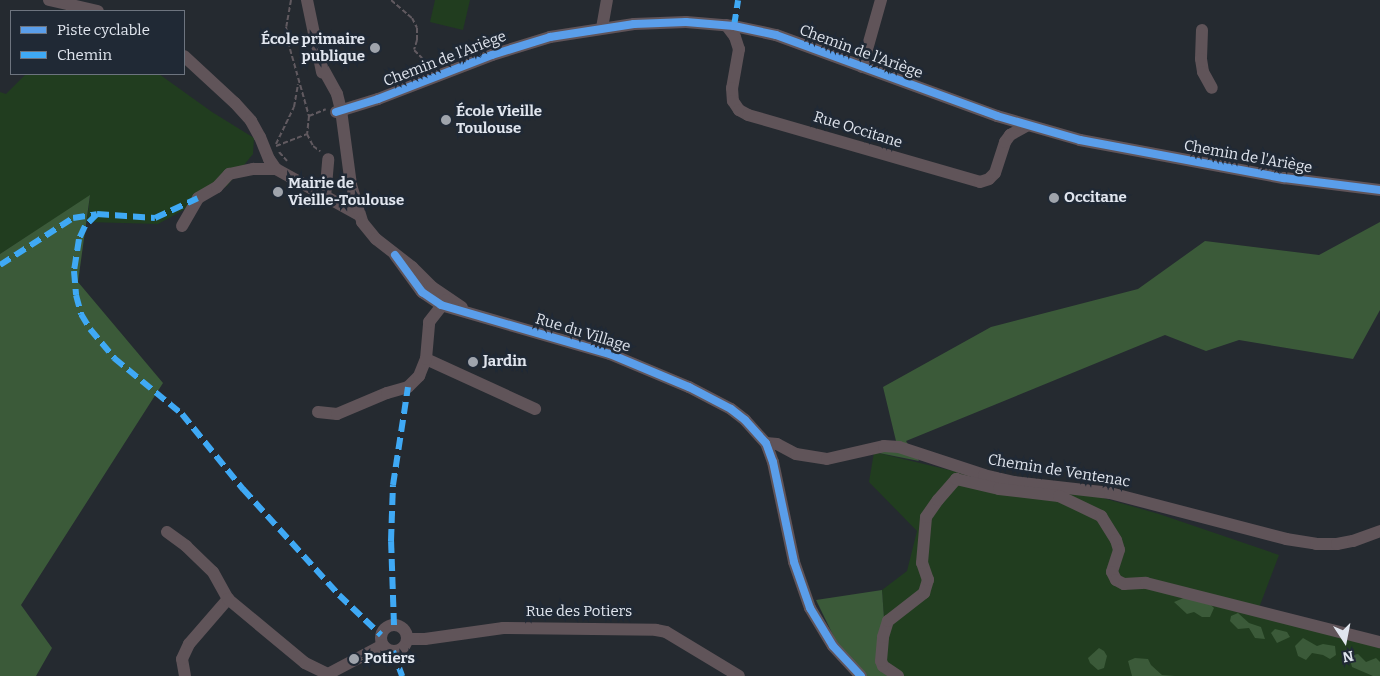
<!DOCTYPE html>
<html>
<head>
<meta charset="utf-8">
<style>
	body { margin:0 }
	#map { position:relative; width:1380px; height:676px; overflow:hidden; background:#252a30; font-family:Bitter,serif }
	div>[style] { position:absolute }
	.green>* { inset:0; background:#213d1f }
	.forest>* { inset:0; background:#3b5a39 }
	.path>* { height:2px; margin-top:-1px; transform-origin:0; background:repeating-linear-gradient(90deg,#615a60 0 5px,transparent 0 7.5px) }
	.minor>* { height:12px; margin:-6px; padding:0 6px; transform-origin:6px; border-radius:6px; background:#605459 }
	.minor>.ring { margin:-6px; padding:0; box-sizing:content-box; background:none; border:12px solid #605459; border-radius:50% }
	.quiet>* { height:6px; margin-top:-3px; transform-origin:0; background:repeating-linear-gradient(90deg,#3fa9f5 0 12px,transparent 0 18px) }
	.cycleway>* { height:8px; margin:-4px; padding:0 4px; transform-origin:4px; border-radius:4px; background:#5a9eea }
	.dots>* { width:14px; height:14px; translate:-50% -50%; box-sizing:border-box; border:2px solid #202935; border-radius:50% }
	span { translate:-50% -50%; white-space:nowrap; text-align:center; line-height:1.15; -webkit-text-stroke:5px #202935; paint-order:stroke }
	.poi-label { font-size:15px; color:#e0e5ee; font-weight:700 }
	.right { translate:-100% -50%; text-align:right }
	.left { translate:0 -50%; text-align:left }
	.street-label { font-size:15px; color:#e0e5ee }
	.legend { position:absolute; left:10px; top:10px; width:175px; height:65px; box-sizing:border-box; background:#202935; border:1px solid #6d747f; margin:0; padding:6px 9px; list-style:none; font-size:15px; color:#e0e5ee }
	.legend li { display:flex; align-items:center; gap:10px; height:25px }
	.legend b { width:25px; border:1px solid #6d747f }
	.north { position:absolute; left:1320px; top:616px; width:50px; height:50px; -webkit-text-stroke:4px #202935; paint-order:stroke; rotate:169deg; font-size:14px; font-weight:700; line-height:20px; text-align:center; color:#e0e5ee }
	.north::after { content:''; display:block; margin:auto; width:18px; height:22px; background:#e0e5ee; clip-path:polygon(50% 0,100% 100%,50% 72%,0 100%) }
</style>
</head>
<body>
<div id="map">
	<div class="green">
		<i style="clip-path:polygon(435px 0,470px 0,463px 30px,430px 22px)"></i>
		<i style="clip-path:polygon(26px 74px,159px 74px,212px 112px,254px 138px,253px 154px,227px 186px,158px 224px,87px 222px,90px 196px,0 254px,0 92px,6px 94px)"></i>
		<i style="clip-path:polygon(874px 452px,1041px 492px,1096px 496px,1159px 514px,1279px 555px,1257px 613px,1380px 639px,1380px 676px,888px 676px,882px 590px,907px 571px,917px 531px,869px 482px)"></i>
	</div>
	<div class="forest">
		<i style="clip-path:polygon(90px 195px,78px 282px,163px 383px,21px 605px,52px 648px,36px 676px,0 676px,0 254px)"></i>
		<i style="clip-path:polygon(1380px 222px,1380px 310px,1353px 359px,1239px 340px,1206px 351px,1165px 335px,906px 441px,919px 461px,874px 452px,896px 441px,883px 387px,991px 327px,1138px 289px,1205px 241px,1319px 255px)"></i>
		<i style="clip-path:polygon(882px 590px,888px 676px,853px 676px,816px 600px)"></i>
		<i style="clip-path:polygon(1186px 597px,1209px 603px,1214px 608px,1210px 617px,1202px 617px,1194px 612px,1187px 614px,1174px 602px)"></i>
		<i style="clip-path:polygon(1238px 613px,1249px 623px,1261px 627px,1265px 639px,1255px 638px,1249px 628px,1238px 629px,1230px 621px,1231px 616px)"></i>
		<i style="clip-path:polygon(1275px 629px,1287px 632px,1290px 637px,1277px 643px,1271px 633px)"></i>
		<i style="clip-path:polygon(1303px 638px,1317px 646px,1323px 644px,1335px 646px,1336px 655px,1330px 659px,1323px 655px,1312px 653px,1306px 660px,1298px 656px,1295px 646px)"></i>
		<i style="clip-path:polygon(1099px 648px,1104px 651px,1107px 656px,1104px 668px,1098px 670px,1090px 663px,1088px 658px)"></i>
		<i style="clip-path:polygon(1358px 654px,1366px 662px,1376px 658px,1380px 662px,1380px 676px,1373px 676px,1352px 667px,1349px 656px)"></i>
		<i style="clip-path:polygon(1135px 658px,1148px 659px,1151px 665px,1162px 675px,1175px 676px,1132px 676px,1128px 661px)"></i>
	</div>
	<div class="path">
		<i style="left:291px;top:0;width:27px;rotate:100deg"></i>
		<i style="left:286px;top:27px;width:22px;rotate:80deg"></i>
		<i style="left:290px;top:49px;width:70px;rotate:74.2deg"></i>
		<i style="left:309px;top:116px;width:18px;rotate:96deg"></i>
		<i style="left:307px;top:134px;width:13px;rotate:63deg"></i>
		<i style="left:313px;top:146px;width:9px;rotate:36deg"></i>
		<i style="left:391px;top:0;width:28px;rotate:41deg"></i>
		<i style="left:412px;top:18px;width:11px;rotate:63deg"></i>
		<i style="left:417px;top:28px;width:12px;rotate:90deg"></i>
		<i style="left:417px;top:40px;width:10px;rotate:107deg"></i>
		<i style="left:414px;top:50px;width:17px;rotate:45deg"></i>
		<i style="left:309px;top:116px;width:18px;rotate:-22deg"></i>
		<i style="left:276px;top:144px;width:41px;rotate:-64.1deg"></i>
		<i style="left:294px;top:107px;width:23px;rotate:-80deg"></i>
		<i style="left:276px;top:146px;width:33px;rotate:-21deg"></i>
		<i style="left:279px;top:152px;width:12px;rotate:48deg"></i>
	</div>
	<div class="minor">
		<i style="left:49px;top:0;width:50px;rotate:12.7deg"></i>
		<i style="left:307px;top:0;width:74px;rotate:78.2deg"></i>
		<i style="left:726px;top:25px;width:15px;rotate:53deg"></i>
		<i style="left:735px;top:37px;width:13px;rotate:72deg"></i>
		<i style="left:739px;top:49px;width:40px;rotate:100deg"></i>
		<i style="left:732px;top:88px;width:13px;rotate:86deg"></i>
		<i style="left:733px;top:101px;width:11px;rotate:56deg"></i>
		<i style="left:739px;top:110px;width:10px;rotate:29deg"></i>
		<i style="left:748px;top:115px;width:241px;rotate:16.1deg"></i>
		<i style="left:980px;top:182px;width:9px;rotate:-18deg"></i>
		<i style="left:989px;top:179px;width:8px;rotate:-45deg"></i>
		<i style="left:995px;top:173px;width:33px;rotate:-72deg"></i>
		<i style="left:1005px;top:142px;width:9px;rotate:-54deg"></i>
		<i style="left:1010px;top:135px;width:18px;rotate:-29deg"></i>
		<i style="left:602px;top:28px;width:28px;rotate:-80deg"></i>
		<i style="left:1202px;top:30px;width:29px;rotate:92deg"></i>
		<i style="left:1201px;top:59px;width:13px;rotate:81deg"></i>
		<i style="left:1203px;top:72px;width:18px;rotate:61deg"></i>
		<i style="left:184px;top:56px;width:69px;rotate:42.7deg"></i>
		<i style="left:235px;top:103px;width:24px;rotate:48deg"></i>
		<i style="left:251px;top:121px;width:18px;rotate:61deg"></i>
		<i style="left:260px;top:137px;width:24px;rotate:68deg"></i>
		<i style="left:269px;top:159px;width:12px;rotate:55deg"></i>
		<i style="left:276px;top:169px;width:95px;rotate:29deg"></i>
		<i style="left:321px;top:65px;width:33px;rotate:61deg"></i>
		<i style="left:337px;top:94px;width:16px;rotate:76deg"></i>
		<i style="left:341px;top:110px;width:76px;rotate:82.4deg"></i>
		<i style="left:351px;top:185px;width:39px;rotate:73deg"></i>
		<i style="left:362px;top:222px;width:22px;rotate:51deg"></i>
		<i style="left:376px;top:239px;width:46px;rotate:37.9deg"></i>
		<i style="left:412px;top:267px;width:28px;rotate:45deg"></i>
		<i style="left:432px;top:287px;width:36px;rotate:34deg"></i>
		<i style="left:862px;top:67px;width:70px;rotate:-74.2deg"></i>
		<i style="left:336px;top:112px;width:44px;rotate:-17.2deg"></i>
		<i style="left:378px;top:99px;width:122px;rotate:-21.1deg"></i>
		<i style="left:492px;top:55px;width:61px;rotate:-17.2deg"></i>
		<i style="left:550px;top:37px;width:85px;rotate:-8.8deg"></i>
		<i style="left:634px;top:24px;width:52px;rotate:-2.2deg"></i>
		<i style="left:686px;top:22px;width:48px;rotate:4.8deg"></i>
		<i style="left:734px;top:26px;width:43px;rotate:12.1deg"></i>
		<i style="left:776px;top:35px;width:235px;rotate:20.1deg"></i>
		<i style="left:997px;top:116px;width:86px;rotate:16.1deg"></i>
		<i style="left:1080px;top:140px;width:208px;rotate:10.6deg"></i>
		<i style="left:1284px;top:178px;width:97px;rotate:7.1deg"></i>
		<i style="left:325px;top:197px;width:38px;rotate:-85deg"></i>
		<i style="left:182px;top:226px;width:32px;rotate:-60deg"></i>
		<i style="left:198px;top:198px;width:22px;rotate:-30deg"></i>
		<i style="left:217px;top:187px;width:18px;rotate:-47deg"></i>
		<i style="left:229px;top:174px;width:25px;rotate:-12deg"></i>
		<i style="left:253px;top:169px;width:23px"></i>
		<i style="left:395px;top:255px;width:46px;rotate:53.9deg"></i>
		<i style="left:422px;top:292px;width:23px;rotate:34deg"></i>
		<i style="left:441px;top:305px;width:176px;rotate:16.2deg"></i>
		<i style="left:610px;top:354px;width:86px;rotate:22.7deg"></i>
		<i style="left:689px;top:387px;width:47px;rotate:27.6deg"></i>
		<i style="left:731px;top:409px;width:18px;rotate:38deg"></i>
		<i style="left:745px;top:420px;width:31px;rotate:48deg"></i>
		<i style="left:766px;top:443px;width:20px;rotate:70deg"></i>
		<i style="left:773px;top:462px;width:102px;rotate:78.1deg"></i>
		<i style="left:794px;top:562px;width:49px;rotate:70.8deg"></i>
		<i style="left:810px;top:608px;width:44px;rotate:58.8deg"></i>
		<i style="left:833px;top:646px;width:41px;rotate:47deg"></i>
		<i style="left:426px;top:359px;width:120px;rotate:24.6deg"></i>
		<i style="left:318px;top:412px;width:19px;rotate:6deg"></i>
		<i style="left:337px;top:414px;width:54px;rotate:-22.8deg"></i>
		<i style="left:387px;top:393px;width:22px;rotate:-16deg"></i>
		<i style="left:408px;top:387px;width:16px;rotate:-45deg"></i>
		<i style="left:419px;top:376px;width:18px;rotate:-68deg"></i>
		<i style="left:426px;top:359px;width:37px;rotate:-85deg"></i>
		<i style="left:429px;top:322px;width:28px;rotate:-52deg"></i>
		<i style="left:766px;top:443px;width:11px;rotate:5deg"></i>
		<i style="left:777px;top:444px;width:21px;rotate:28deg"></i>
		<i style="left:796px;top:454px;width:31px;rotate:9deg"></i>
		<i style="left:827px;top:459px;width:58px;rotate:-12.8deg"></i>
		<i style="left:884px;top:446px;width:15px;rotate:4deg"></i>
		<i style="left:899px;top:447px;width:89px;rotate:18.2deg"></i>
		<i style="left:984px;top:475px;width:31px;rotate:13deg"></i>
		<i style="left:1014px;top:482px;width:97px;rotate:6.5deg"></i>
		<i style="left:1110px;top:493px;width:182px;rotate:14.6deg"></i>
		<i style="left:1286px;top:539px;width:30px;rotate:9deg"></i>
		<i style="left:1316px;top:544px;width:21px"></i>
		<i style="left:1337px;top:544px;width:16px;rotate:-11deg"></i>
		<i style="left:1353px;top:541px;width:29px;rotate:-20deg"></i>
		<i style="left:167px;top:532px;width:24px;rotate:36deg"></i>
		<i style="left:186px;top:546px;width:37px;rotate:44deg"></i>
		<i style="left:213px;top:572px;width:31px;rotate:61deg"></i>
		<i class="ring" style="left:381px;top:625px;width:14px;height:14px"></i>
		<i style="left:407px;top:639px;width:18px"></i>
		<i style="left:425px;top:639px;width:79px;rotate:-8deg"></i>
		<i style="left:503px;top:628px;width:153px;rotate:0.7deg"></i>
		<i style="left:656px;top:630px;width:10px;rotate:11deg"></i>
		<i style="left:666px;top:632px;width:85px;rotate:31.1deg"></i>
		<i style="left:328px;top:674px;width:62px;rotate:-27.8deg"></i>
		<i style="left:185px;top:676px;width:17px;rotate:-100deg"></i>
		<i style="left:182px;top:659px;width:17px;rotate:-65deg"></i>
		<i style="left:189px;top:644px;width:60px;rotate:-49.1deg"></i>
		<i style="left:228px;top:599px;width:100px;rotate:39.7deg"></i>
		<i style="left:305px;top:663px;width:25px;rotate:26deg"></i>
		<i style="left:898px;top:676px;width:18px;rotate:-146deg"></i>
		<i style="left:883px;top:666px;width:5px;rotate:-112deg"></i>
		<i style="left:881px;top:661px;width:24px;rotate:-85deg"></i>
		<i style="left:883px;top:637px;width:17px;rotate:-73deg"></i>
		<i style="left:888px;top:621px;width:46px;rotate:-37.9deg"></i>
		<i style="left:924px;top:593px;width:14px;rotate:-73deg"></i>
		<i style="left:928px;top:580px;width:18px;rotate:-109deg"></i>
		<i style="left:922px;top:563px;width:46px;rotate:-85deg"></i>
		<i style="left:926px;top:517px;width:21px;rotate:-55deg"></i>
		<i style="left:938px;top:500px;width:28px;rotate:-49deg"></i>
		<i style="left:956px;top:479px;width:44px;rotate:13.1deg"></i>
		<i style="left:999px;top:489px;width:60px;rotate:6.7deg"></i>
		<i style="left:1059px;top:496px;width:47px;rotate:25.5deg"></i>
		<i style="left:1101px;top:516px;width:28px;rotate:58deg"></i>
		<i style="left:1116px;top:540px;width:10px;rotate:73deg"></i>
		<i style="left:1119px;top:550px;width:23px;rotate:108deg"></i>
		<i style="left:1112px;top:572px;width:9px;rotate:63deg"></i>
		<i style="left:1116px;top:580px;width:9px;rotate:27deg"></i>
		<i style="left:1124px;top:584px;width:22px;rotate:-3deg"></i>
		<i style="left:1146px;top:583px;width:241px;rotate:14.2deg"></i>
	</div>
	<div class="quiet">
		<i style="left:734px;top:26px;width:26px;rotate:-81deg"></i>
		<i style="left:97px;top:214px;width:17px;rotate:135deg"></i>
		<i style="left:85px;top:226px;width:14px;rotate:115deg"></i>
		<i style="left:79px;top:239px;width:32px;rotate:99deg"></i>
		<i style="left:74px;top:271px;width:24px;rotate:85deg"></i>
		<i style="left:76px;top:295px;width:20px;rotate:75deg"></i>
		<i style="left:81px;top:314px;width:17px;rotate:59deg"></i>
		<i style="left:90px;top:329px;width:38px;rotate:50deg"></i>
		<i style="left:114px;top:358px;width:88px;rotate:39.5deg"></i>
		<i style="left:182px;top:414px;width:97px;rotate:50.9deg"></i>
		<i style="left:243px;top:489px;width:143px;rotate:47.8deg"></i>
		<i style="left:339px;top:595px;width:58px;rotate:43.6deg"></i>
		<i style="left:0;top:265px;width:87px;rotate:-32.8deg"></i>
		<i style="left:73px;top:218px;width:24px;rotate:-9deg"></i>
		<i style="left:97px;top:214px;width:58px;rotate:3.9deg"></i>
		<i style="left:155px;top:218px;width:47px;rotate:-24.9deg"></i>
		<i style="left:394px;top:625px;width:84px;rotate:-92deg"></i>
		<i style="left:391px;top:541px;width:56px;rotate:-88deg"></i>
		<i style="left:393px;top:485px;width:99px;rotate:-81.3deg"></i>
		<i style="left:393px;top:651px;width:27px;rotate:70deg"></i>
	</div>
	<div class="cycleway">
		<i style="left:336px;top:112px;width:44px;rotate:-17.2deg"></i>
		<i style="left:378px;top:99px;width:122px;rotate:-21.1deg"></i>
		<i style="left:492px;top:55px;width:61px;rotate:-17.2deg"></i>
		<i style="left:550px;top:37px;width:85px;rotate:-8.8deg"></i>
		<i style="left:634px;top:24px;width:52px;rotate:-2.2deg"></i>
		<i style="left:686px;top:22px;width:48px;rotate:4.8deg"></i>
		<i style="left:734px;top:26px;width:43px;rotate:12.1deg"></i>
		<i style="left:776px;top:35px;width:235px;rotate:20.1deg"></i>
		<i style="left:997px;top:116px;width:86px;rotate:16.1deg"></i>
		<i style="left:1080px;top:140px;width:208px;rotate:10.6deg"></i>
		<i style="left:1284px;top:178px;width:97px;rotate:7.1deg"></i>
		<i style="left:395px;top:255px;width:46px;rotate:53.9deg"></i>
		<i style="left:422px;top:292px;width:23px;rotate:34deg"></i>
		<i style="left:441px;top:305px;width:176px;rotate:16.2deg"></i>
		<i style="left:610px;top:354px;width:86px;rotate:22.7deg"></i>
		<i style="left:689px;top:387px;width:47px;rotate:27.6deg"></i>
		<i style="left:731px;top:409px;width:18px;rotate:38deg"></i>
		<i style="left:745px;top:420px;width:31px;rotate:48deg"></i>
		<i style="left:766px;top:443px;width:20px;rotate:70deg"></i>
		<i style="left:773px;top:462px;width:102px;rotate:78.1deg"></i>
		<i style="left:794px;top:562px;width:49px;rotate:70.8deg"></i>
		<i style="left:810px;top:608px;width:44px;rotate:58.8deg"></i>
		<i style="left:833px;top:646px;width:41px;rotate:47deg"></i>
	</div>
	<div class="dots">
		<i style="left:375px;top:48px;background:#9fa4ac"></i>
		<i style="left:446px;top:120px;background:#9fa4ac"></i>
		<i style="left:278px;top:192px;background:#9fa4ac"></i>
		<i style="left:1054px;top:198px;background:#9fa4ac"></i>
		<i style="left:473px;top:362px;background:#9fa4ac"></i>
		<i style="left:354px;top:659px;background:#9fa4ac"></i>
	</div>
	<div class="poi-label">
		<span class="right" style="left:365px;top:48px">École primaire<br>publique</span>
		<span class="left" style="left:456px;top:120px">École Vieille<br>Toulouse</span>
		<span class="left" style="left:288px;top:192px">Mairie de<br>Vieille-Toulouse</span>
		<span class="left" style="left:1064px;top:198px">Occitane</span>
		<span class="left" style="left:483px;top:362px">Jardin</span>
		<span class="left" style="left:364px;top:659px">Potiers</span>
	</div>
	<div class="street-label">
		<span style="left:861px;top:52px;rotate:20deg">Chemin de l'Ariège</span>
		<span style="left:445px;top:59px;rotate:-21deg">Chemin de l'Ariège</span>
		<span style="left:858px;top:130px;rotate:17deg">Rue Occitane</span>
		<span style="left:1248px;top:157px;rotate:10deg">Chemin de l'Ariège</span>
		<span style="left:583px;top:333px;rotate:17deg">Rue du Village</span>
		<span style="left:1059px;top:471px;rotate:9deg">Chemin de Ventenac</span>
		<span style="left:579px;top:612px">Rue des Potiers</span>
	</div>
	<ul class="legend">
	<li><b style="height:6px;background:#5a9eea"></b>Piste cyclable</li>
	<li><b style="height:6px;background:#3fa9f5"></b>Chemin</li>
	</ul>
	<div class="north">N</div>
</div>
</body>
</html>
